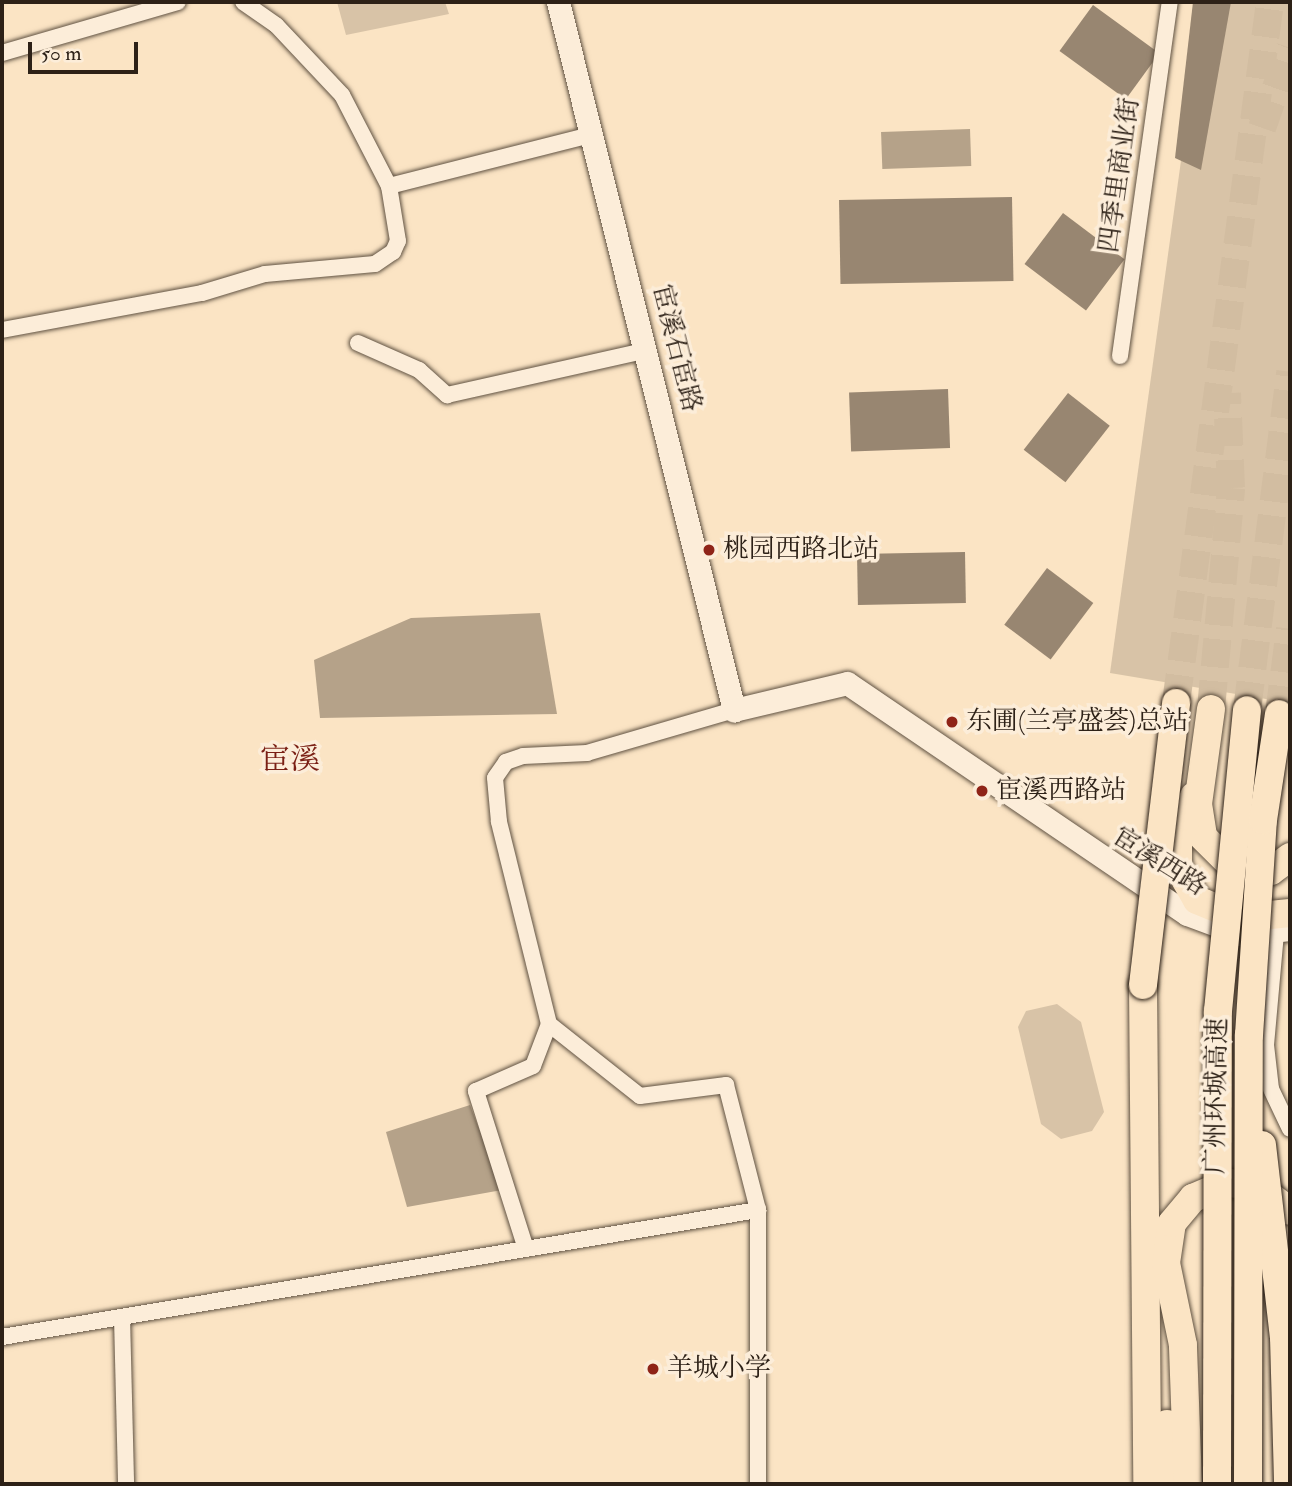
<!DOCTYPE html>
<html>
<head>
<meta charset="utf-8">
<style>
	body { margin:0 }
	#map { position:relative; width:1292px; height:1486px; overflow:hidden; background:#fbe4c4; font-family:"IM FELL Double Pica","Noto Serif SC",serif }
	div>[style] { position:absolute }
	.green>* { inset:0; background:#d8c3a7 }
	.water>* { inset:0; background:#b5a289; transform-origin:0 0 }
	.building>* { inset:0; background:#988671; transform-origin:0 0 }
	.highway-tunnel>* { height:28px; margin-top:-14px; transform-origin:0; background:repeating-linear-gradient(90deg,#d2bda1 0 28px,transparent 0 42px) }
	.roads { filter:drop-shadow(0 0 2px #605242) drop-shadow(0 0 2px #605242) }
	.street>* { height:16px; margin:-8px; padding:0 8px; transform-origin:8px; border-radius:8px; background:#fcedd9 }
	.secondary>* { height:23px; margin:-11.5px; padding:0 11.5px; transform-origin:11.5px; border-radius:11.5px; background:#fcedd9 }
	.highway>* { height:28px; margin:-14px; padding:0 14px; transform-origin:14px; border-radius:14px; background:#fbe4c4 }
	.bridges { filter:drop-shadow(0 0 2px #2d2117) drop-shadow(0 0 2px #2d2117) }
	.highway-bridge>* { height:28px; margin:-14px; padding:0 14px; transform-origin:14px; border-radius:14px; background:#fbe4c4 }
	.dots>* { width:19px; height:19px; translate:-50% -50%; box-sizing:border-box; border:4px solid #fcedd9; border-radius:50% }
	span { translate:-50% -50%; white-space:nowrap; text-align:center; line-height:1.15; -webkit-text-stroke:7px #fcedd9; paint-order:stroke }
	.street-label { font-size:26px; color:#2d2117 }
	.poi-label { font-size:26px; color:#2d2117 }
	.left { translate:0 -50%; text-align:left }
	.quarter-label { font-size:30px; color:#7a1f14 }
	.frame { position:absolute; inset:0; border:4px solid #2d2117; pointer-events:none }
	.scale { position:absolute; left:28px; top:42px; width:110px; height:32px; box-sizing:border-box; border:4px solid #2d2117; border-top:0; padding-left:9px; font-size:21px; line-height:24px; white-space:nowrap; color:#2d2117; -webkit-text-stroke:5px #fcedd9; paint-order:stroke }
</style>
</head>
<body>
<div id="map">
	<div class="green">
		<i style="clip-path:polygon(337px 2px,445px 2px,449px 14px,346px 35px)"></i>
		<i style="clip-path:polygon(1203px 2px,1290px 2px,1290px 703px,1110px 673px)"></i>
		<i style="clip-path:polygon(1057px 1004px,1081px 1022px,1104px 1112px,1092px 1131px,1061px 1139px,1041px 1124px,1018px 1027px,1026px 1011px)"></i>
	</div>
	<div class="water">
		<i style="left:970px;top:129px;width:37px;height:89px;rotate:88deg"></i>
		<i style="clip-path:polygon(540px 613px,557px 714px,320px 718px,314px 660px,411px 618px)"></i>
		<i style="clip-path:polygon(470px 1105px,502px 1190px,407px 1207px,386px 1132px)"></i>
	</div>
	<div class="building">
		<i style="clip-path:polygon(1193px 2px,1231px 2px,1201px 170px,1175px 158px)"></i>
		<i style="left:1093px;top:5px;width:82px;height:57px;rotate:36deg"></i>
		<i style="left:1012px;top:197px;width:84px;height:173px;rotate:89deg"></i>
		<i style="left:1063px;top:213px;width:77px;height:64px;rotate:37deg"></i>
		<i style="left:948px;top:389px;width:59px;height:99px;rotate:88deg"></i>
		<i style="left:1068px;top:393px;width:53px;height:72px;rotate:38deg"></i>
		<i style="left:965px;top:552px;width:51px;height:108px;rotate:89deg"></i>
		<i style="left:1047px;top:568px;width:58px;height:71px;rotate:37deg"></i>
	</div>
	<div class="highway-tunnel">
		<i style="left:1262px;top:128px;width:85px;rotate:-70.7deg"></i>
		<i style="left:1176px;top:703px;width:707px;rotate:-82.36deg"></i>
		<i style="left:1211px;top:709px;width:222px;rotate:-84.8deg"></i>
		<i style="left:1231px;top:488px;width:95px;rotate:-92.4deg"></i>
		<i style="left:1247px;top:710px;width:341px;rotate:-82.7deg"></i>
		<i style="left:1279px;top:714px;width:86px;rotate:-82.6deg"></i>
	</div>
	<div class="roads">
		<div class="street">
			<i style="left:2px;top:53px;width:183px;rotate:-16.2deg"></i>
			<i style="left:389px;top:186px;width:212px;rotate:-14.2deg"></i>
			<i style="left:2px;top:330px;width:203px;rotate:-10.5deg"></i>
			<i style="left:202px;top:293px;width:66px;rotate:-16.8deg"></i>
			<i style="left:265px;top:274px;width:110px;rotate:-5.2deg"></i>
			<i style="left:375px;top:264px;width:22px;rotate:-34deg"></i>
			<i style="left:393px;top:252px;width:12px;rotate:-66deg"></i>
			<i style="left:398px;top:241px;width:56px;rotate:-99.3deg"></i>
			<i style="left:389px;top:186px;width:102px;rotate:-117.3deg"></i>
			<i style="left:342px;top:95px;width:96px;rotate:-133.3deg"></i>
			<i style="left:276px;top:25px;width:40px;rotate:-145.1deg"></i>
			<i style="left:358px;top:343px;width:67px;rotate:23.9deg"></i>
			<i style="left:419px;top:370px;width:38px;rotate:42deg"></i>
			<i style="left:447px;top:395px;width:206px;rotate:-12.6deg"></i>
			<i style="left:1120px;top:356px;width:358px;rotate:-82deg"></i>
			<i style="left:734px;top:710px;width:153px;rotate:163.7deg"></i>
			<i style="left:587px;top:753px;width:64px;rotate:177.3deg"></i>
			<i style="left:523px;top:756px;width:18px;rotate:161deg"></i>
			<i style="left:506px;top:762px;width:19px;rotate:125deg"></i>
			<i style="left:495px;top:778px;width:44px;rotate:84.8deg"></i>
			<i style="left:499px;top:822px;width:208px;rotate:76.1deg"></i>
			<i style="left:549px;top:1024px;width:116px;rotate:38.4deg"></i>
			<i style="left:640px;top:1096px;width:87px;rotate:-7.3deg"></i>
			<i style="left:726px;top:1085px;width:129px;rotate:75.6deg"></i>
			<i style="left:758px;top:1210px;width:274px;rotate:90deg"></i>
			<i style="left:1276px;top:933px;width:112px;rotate:95.1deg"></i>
			<i style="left:1266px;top:1045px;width:44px;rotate:83.5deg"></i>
			<i style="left:1271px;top:1089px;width:44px;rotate:64.6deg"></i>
			<i style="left:526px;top:1249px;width:166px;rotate:-107.6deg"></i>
			<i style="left:476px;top:1091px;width:62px;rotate:-23.7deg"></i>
			<i style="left:533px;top:1066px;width:45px;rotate:-69.1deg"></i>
			<i style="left:122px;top:1317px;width:167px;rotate:88.6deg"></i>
			<i style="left:2px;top:1337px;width:767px;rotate:-9.54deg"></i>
		</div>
		<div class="secondary">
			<i style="left:558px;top:2px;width:730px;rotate:76.04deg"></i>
			<i style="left:734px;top:710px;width:116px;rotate:-13.4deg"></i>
			<i style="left:847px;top:683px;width:411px;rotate:34.2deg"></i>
			<i style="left:1187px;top:914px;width:58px;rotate:20.3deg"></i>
			<i style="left:1241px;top:934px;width:49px;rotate:-5.8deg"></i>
		</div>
		<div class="highway">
			<i style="left:1211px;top:709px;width:96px;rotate:97.8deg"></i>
			<i style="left:1198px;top:804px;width:33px;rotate:81deg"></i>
			<i style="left:1203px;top:837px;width:48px;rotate:45deg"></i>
			<i style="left:1237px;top:871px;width:34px"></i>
			<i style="left:1271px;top:871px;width:24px;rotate:-36deg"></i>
			<i style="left:1194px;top:796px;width:49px;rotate:109.2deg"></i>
			<i style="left:1178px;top:842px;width:25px;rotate:90deg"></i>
			<i style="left:1178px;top:867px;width:38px;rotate:60deg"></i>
			<i style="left:1197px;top:900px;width:47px;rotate:22.7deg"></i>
			<i style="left:1240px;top:918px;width:50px;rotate:-5.7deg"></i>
			<i style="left:1143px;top:985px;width:499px;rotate:89.5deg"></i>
			<i style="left:1167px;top:1424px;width:51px;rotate:90deg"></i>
			<i style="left:1188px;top:1484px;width:139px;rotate:-92.1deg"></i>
			<i style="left:1183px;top:1345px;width:84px;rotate:-101.7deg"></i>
			<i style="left:1166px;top:1263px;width:40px;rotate:-81.5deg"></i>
			<i style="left:1172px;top:1223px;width:33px;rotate:-50deg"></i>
			<i style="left:1193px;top:1198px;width:39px;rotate:-23deg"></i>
			<i style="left:1229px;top:1183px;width:29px;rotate:8deg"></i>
			<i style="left:1258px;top:1187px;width:40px;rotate:37deg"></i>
		</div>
	</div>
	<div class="bridges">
		<div class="highway-bridge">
			<i style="left:1143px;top:985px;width:284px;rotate:-83.3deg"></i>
			<i style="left:1262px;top:1145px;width:193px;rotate:83.5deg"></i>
			<i style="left:1284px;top:1337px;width:147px;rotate:88.4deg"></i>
			<i style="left:1217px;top:1484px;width:473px;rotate:-89.9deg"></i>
			<i style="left:1218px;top:1011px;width:302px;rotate:-84.5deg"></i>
			<i style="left:1248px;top:1484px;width:449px;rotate:-89.9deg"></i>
			<i style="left:1249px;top:1035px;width:215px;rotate:-86.3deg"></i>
			<i style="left:1263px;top:820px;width:107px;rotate:-81.4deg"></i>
		</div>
	</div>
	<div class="dots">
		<i style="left:709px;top:550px;background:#8f2418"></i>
		<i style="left:952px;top:722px;background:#8f2418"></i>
		<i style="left:982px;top:791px;background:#8f2418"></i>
		<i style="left:653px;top:1369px;background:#8f2418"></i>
	</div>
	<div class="street-label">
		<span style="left:1120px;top:175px;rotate:-82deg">四季里商业街</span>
		<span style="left:676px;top:348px;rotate:76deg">宦溪石宦路</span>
		<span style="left:1159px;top:862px;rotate:32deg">宦溪西路</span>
		<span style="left:1217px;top:1096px;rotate:-89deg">广州环城高速</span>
	</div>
	<div class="poi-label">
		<span class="left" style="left:723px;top:550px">桃园西路北站</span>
		<span class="left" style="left:966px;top:722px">东圃(兰亭盛荟)总站</span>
		<span class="left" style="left:996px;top:791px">宦溪西路站</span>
		<span class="left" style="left:667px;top:1369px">羊城小学</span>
	</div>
	<div class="quarter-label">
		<span style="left:290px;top:760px">宦溪</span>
	</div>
	<div class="frame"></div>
	<div class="scale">50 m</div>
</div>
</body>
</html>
